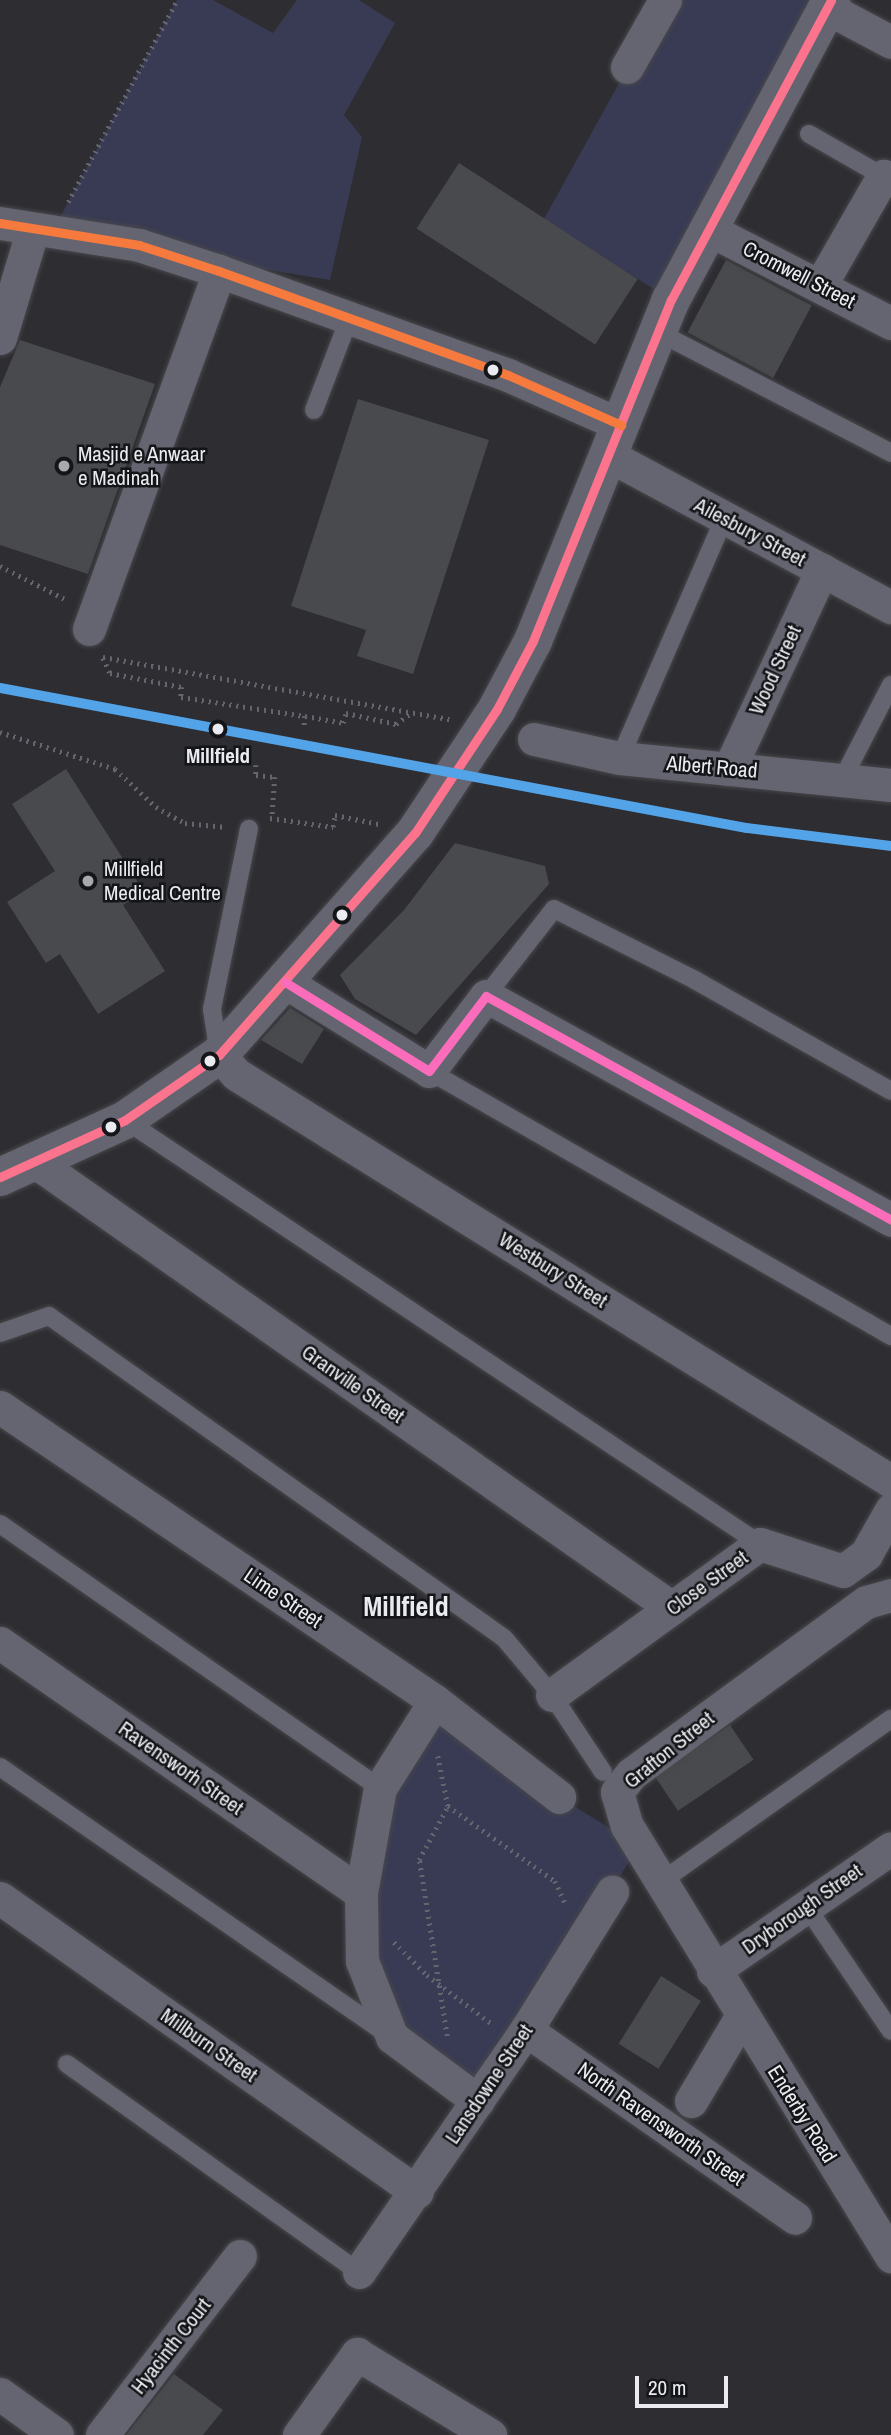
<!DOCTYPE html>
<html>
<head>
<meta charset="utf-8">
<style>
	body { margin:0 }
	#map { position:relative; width:891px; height:2435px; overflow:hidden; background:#2d2d32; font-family:"Archivo Narrow",sans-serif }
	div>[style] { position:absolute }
	.green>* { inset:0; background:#393b54 }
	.building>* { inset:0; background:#494a4e; transform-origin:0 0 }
	.path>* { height:4.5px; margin-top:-2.25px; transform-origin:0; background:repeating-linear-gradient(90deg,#64656e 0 2px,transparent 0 7px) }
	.roads { filter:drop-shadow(0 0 2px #48484c) drop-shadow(0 0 2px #48484c) }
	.service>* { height:18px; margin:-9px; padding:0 9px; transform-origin:9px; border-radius:9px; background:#646570 }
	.minor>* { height:33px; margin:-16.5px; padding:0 16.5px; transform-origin:16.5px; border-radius:16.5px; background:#646570 }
	.tertiary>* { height:38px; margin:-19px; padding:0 19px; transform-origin:19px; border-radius:19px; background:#646570 }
	.bus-1>* { height:9px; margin:-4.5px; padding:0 4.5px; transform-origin:4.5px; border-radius:4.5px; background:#fc738d }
	.bus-2>* { height:9px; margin:-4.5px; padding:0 4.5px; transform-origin:4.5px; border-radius:4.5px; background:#f6793e }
	.bus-3>* { height:9px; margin:-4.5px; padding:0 4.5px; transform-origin:4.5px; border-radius:4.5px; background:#fb6dba }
	.rail-1>* { height:10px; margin:-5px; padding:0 5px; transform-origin:5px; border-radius:5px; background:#53a3e8 }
	.dots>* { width:19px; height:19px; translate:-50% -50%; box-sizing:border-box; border:4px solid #141518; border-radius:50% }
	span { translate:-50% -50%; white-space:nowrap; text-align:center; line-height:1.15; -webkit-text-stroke:5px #141518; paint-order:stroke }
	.street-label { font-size:21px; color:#eaebf0 }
	.poi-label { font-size:21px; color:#eaebf0 }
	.left { translate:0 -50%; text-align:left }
	.stop-label { font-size:21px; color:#eaebf0; font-weight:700 }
	.district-label { font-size:28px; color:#eaebf0; font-weight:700 }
	.scale { position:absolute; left:635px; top:2376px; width:93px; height:32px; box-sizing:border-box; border:4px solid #eaebf0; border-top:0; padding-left:9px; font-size:21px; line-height:24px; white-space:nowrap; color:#eaebf0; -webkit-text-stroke:5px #141518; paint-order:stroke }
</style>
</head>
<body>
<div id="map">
	<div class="green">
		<i style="clip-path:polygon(177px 0,213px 0,273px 33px,297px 0,359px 0,395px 23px,344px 115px,362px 137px,330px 280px,51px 234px)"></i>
		<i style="clip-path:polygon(665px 0,831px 0,671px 300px,544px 219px)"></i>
		<i style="clip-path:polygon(435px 1701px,559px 1797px,639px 1846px,478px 2101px,378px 2009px,372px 1823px)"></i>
	</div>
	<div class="building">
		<i style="left:459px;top:163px;width:213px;height:78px;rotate:33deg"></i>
		<i style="left:726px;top:260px;width:97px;height:82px;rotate:28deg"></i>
		<i style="clip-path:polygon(20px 340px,155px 384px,88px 574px,0 545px,0 387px)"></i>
		<i style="clip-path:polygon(358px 399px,489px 440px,413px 674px,357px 656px,366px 630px,291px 606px)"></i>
		<i style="clip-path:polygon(66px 769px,144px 892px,123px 905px,165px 971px,98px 1014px,60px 954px,46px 963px,7px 902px,55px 871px,12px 804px)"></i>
		<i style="clip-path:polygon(455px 843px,545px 866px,549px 884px,416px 1035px,355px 999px,340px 975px,404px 910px)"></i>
		<i style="clip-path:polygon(290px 1008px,324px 1029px,302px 1064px,261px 1040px)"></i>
		<i style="left:730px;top:1725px;width:42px;height:91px;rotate:56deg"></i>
		<i style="left:661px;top:1976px;width:47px;height:80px;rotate:32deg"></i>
		<i style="clip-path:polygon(174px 2374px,223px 2410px,203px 2435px,126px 2435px)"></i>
	</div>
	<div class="path">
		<i style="left:68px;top:202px;width:230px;rotate:-61.6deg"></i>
		<i style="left:0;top:566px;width:75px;rotate:26.9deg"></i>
		<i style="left:103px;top:657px;width:352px;rotate:10.2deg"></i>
		<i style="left:103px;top:658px;width:17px;rotate:65deg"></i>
		<i style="left:110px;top:673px;width:73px;rotate:11deg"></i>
		<i style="left:182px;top:687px;width:10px;rotate:96deg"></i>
		<i style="left:181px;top:697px;width:125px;rotate:8.7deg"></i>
		<i style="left:305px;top:716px;width:13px;rotate:94deg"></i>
		<i style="left:305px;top:716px;width:39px;rotate:10deg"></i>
		<i style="left:343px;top:723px;width:10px;rotate:-73deg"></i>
		<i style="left:346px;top:713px;width:51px;rotate:12.4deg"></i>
		<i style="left:396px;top:724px;width:19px;rotate:-36deg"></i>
		<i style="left:0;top:732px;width:121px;rotate:17.8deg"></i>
		<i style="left:115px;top:769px;width:56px;rotate:42.8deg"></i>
		<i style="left:156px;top:807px;width:33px;rotate:29deg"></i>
		<i style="left:185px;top:823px;width:41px;rotate:5.6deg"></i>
		<i style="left:256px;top:765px;width:10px;rotate:90deg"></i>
		<i style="left:256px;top:775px;width:19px;rotate:6deg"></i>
		<i style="left:275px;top:777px;width:41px;rotate:94.2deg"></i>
		<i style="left:270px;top:818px;width:64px;rotate:8.1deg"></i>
		<i style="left:333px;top:827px;width:12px;rotate:-81deg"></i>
		<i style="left:335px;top:815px;width:45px;rotate:11.6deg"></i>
		<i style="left:438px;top:1756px;width:51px;rotate:78.7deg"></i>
		<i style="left:448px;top:1806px;width:131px;rotate:35deg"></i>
		<i style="left:555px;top:1881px;width:26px;rotate:65deg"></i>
		<i style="left:394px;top:1942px;width:47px;rotate:45deg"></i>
		<i style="left:427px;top:1975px;width:81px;rotate:37deg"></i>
		<i style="left:447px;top:2036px;width:178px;rotate:-99deg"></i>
		<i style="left:419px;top:1860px;width:61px;rotate:-61.8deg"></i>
	</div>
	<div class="roads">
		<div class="service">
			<i style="left:809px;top:134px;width:91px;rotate:29.7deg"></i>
			<i style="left:658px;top:332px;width:263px;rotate:27.4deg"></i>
			<i style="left:314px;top:410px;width:101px;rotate:-69deg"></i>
			<i style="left:620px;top:758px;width:261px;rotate:-66.5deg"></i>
			<i style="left:843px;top:778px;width:105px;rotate:-62.7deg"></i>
			<i style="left:486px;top:996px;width:110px;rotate:-52deg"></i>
			<i style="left:554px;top:909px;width:158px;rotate:26.7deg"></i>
			<i style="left:695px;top:980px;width:225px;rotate:29.5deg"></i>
			<i style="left:219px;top:1055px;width:47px;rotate:-98.7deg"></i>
			<i style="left:212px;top:1009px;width:184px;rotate:-78.4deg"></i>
			<i style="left:429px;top:1071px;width:533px;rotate:29.84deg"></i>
			<i style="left:125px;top:1120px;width:764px;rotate:33.73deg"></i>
			<i style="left:0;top:1333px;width:52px;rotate:-19.1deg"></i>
			<i style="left:49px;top:1316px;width:557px;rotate:35.29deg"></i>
			<i style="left:504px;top:1638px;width:75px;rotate:49.9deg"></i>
			<i style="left:552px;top:1695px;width:92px;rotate:56.5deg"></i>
			<i style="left:0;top:1524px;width:463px;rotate:34.8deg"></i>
			<i style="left:0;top:1767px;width:469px;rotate:34.6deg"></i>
			<i style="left:662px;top:1881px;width:281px;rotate:-35.3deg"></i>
			<i style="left:806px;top:1906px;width:151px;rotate:55.8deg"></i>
			<i style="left:67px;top:2064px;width:359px;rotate:35.5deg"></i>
		</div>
		<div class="minor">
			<i style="left:827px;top:8px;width:72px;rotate:28deg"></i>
			<i style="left:627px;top:67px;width:77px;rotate:-60.4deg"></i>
			<i style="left:0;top:223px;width:141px;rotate:9deg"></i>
			<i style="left:139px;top:245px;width:84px;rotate:18deg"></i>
			<i style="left:219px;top:271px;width:307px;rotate:19.8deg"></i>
			<i style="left:508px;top:375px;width:124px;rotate:23.9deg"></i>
			<i style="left:706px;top:228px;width:208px;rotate:27.2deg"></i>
			<i style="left:821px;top:284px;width:125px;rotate:-60.1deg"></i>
			<i style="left:0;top:338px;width:111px;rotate:-73.2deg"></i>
			<i style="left:610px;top:456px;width:319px;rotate:28.3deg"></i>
			<i style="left:89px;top:629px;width:381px;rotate:-70deg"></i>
			<i style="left:534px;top:739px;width:88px;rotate:12.5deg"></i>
			<i style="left:620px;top:758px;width:272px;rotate:5.7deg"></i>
			<i style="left:729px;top:769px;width:220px;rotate:-65deg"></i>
			<i style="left:285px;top:982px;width:169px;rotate:31.7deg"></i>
			<i style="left:429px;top:1071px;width:94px;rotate:-52.8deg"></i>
			<i style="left:486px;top:996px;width:463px;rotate:28.9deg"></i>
			<i style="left:219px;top:1055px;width:25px;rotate:48deg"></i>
			<i style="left:236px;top:1074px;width:771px;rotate:31.86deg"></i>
			<i style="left:34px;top:1161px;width:779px;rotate:35.02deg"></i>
			<i style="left:0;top:1407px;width:525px;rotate:34.05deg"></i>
			<i style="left:435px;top:1701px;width:157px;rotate:37.7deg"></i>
			<i style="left:891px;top:1595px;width:26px;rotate:164deg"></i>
			<i style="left:866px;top:1602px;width:291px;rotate:143.8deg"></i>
			<i style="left:631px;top:1774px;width:23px;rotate:128deg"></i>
			<i style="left:617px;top:1792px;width:35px;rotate:74deg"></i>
			<i style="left:627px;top:1826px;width:505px;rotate:58.45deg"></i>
			<i style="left:0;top:1643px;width:439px;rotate:34.7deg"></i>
			<i style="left:552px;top:1695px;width:257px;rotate:-36deg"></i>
			<i style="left:760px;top:1544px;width:87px;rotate:18deg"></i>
			<i style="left:843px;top:1571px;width:29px;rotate:-36deg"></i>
			<i style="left:866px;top:1554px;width:51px;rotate:-60.4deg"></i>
			<i style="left:435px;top:1701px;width:103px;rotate:122.3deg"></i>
			<i style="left:380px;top:1788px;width:107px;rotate:100.3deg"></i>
			<i style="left:361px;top:1893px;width:68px;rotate:89.2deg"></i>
			<i style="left:362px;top:1961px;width:82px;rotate:68.5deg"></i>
			<i style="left:392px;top:2037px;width:107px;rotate:36.7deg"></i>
			<i style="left:0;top:1898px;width:510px;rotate:35.19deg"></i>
			<i style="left:713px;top:1971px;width:216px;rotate:-34.6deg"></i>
			<i style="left:526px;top:2030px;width:328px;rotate:34.9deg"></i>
			<i style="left:691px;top:2101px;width:98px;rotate:-59.2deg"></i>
			<i style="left:359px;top:2272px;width:294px;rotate:-55.4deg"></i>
			<i style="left:526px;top:2030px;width:163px;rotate:-58.1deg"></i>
			<i style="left:0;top:2394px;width:70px;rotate:35.7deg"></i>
			<i style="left:102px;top:2435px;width:226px;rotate:-52.4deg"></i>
			<i style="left:299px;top:2435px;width:100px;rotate:-54.4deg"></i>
			<i style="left:357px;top:2354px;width:156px;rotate:31.3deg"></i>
		</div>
		<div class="tertiary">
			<i style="left:0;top:1177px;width:137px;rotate:-24.5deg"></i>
			<i style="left:125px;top:1120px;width:114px;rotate:-34.7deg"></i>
			<i style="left:219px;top:1055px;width:296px;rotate:-48.6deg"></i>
			<i style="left:415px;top:833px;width:149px;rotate:-56.5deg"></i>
			<i style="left:497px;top:709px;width:77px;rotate:-62.1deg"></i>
			<i style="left:533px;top:641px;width:368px;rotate:-68deg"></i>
			<i style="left:671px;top:300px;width:340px;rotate:-61.9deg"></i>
		</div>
	</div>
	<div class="bus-1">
		<i style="left:0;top:1177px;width:137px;rotate:-24.5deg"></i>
		<i style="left:125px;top:1120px;width:114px;rotate:-34.7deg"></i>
		<i style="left:219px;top:1055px;width:296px;rotate:-48.6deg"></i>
		<i style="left:415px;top:833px;width:149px;rotate:-56.5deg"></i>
		<i style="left:497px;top:709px;width:77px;rotate:-62.1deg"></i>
		<i style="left:533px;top:641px;width:368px;rotate:-68deg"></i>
		<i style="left:671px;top:300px;width:340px;rotate:-61.9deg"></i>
	</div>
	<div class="bus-2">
		<i style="left:0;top:223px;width:141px;rotate:9deg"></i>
		<i style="left:139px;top:245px;width:84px;rotate:18deg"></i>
		<i style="left:219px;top:271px;width:307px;rotate:19.8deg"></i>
		<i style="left:508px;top:375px;width:124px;rotate:23.9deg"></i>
	</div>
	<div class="bus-3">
		<i style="left:285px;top:982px;width:169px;rotate:31.7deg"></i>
		<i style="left:429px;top:1071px;width:94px;rotate:-52.8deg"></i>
		<i style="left:486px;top:996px;width:463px;rotate:28.9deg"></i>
	</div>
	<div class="rail-1">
		<i style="left:0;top:688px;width:760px;rotate:10.62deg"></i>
		<i style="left:747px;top:828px;width:145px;rotate:7.1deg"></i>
	</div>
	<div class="dots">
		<i style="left:493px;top:370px;background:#eaebf0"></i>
		<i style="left:64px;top:466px;background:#a8a8ae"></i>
		<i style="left:218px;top:729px;background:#eaebf0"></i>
		<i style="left:88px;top:881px;background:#a8a8ae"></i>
		<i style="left:342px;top:915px;background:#eaebf0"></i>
		<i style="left:210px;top:1061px;background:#eaebf0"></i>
		<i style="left:111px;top:1127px;background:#eaebf0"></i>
	</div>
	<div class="street-label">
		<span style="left:799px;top:275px;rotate:27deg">Cromwell Street</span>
		<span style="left:750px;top:532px;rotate:28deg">Ailesbury Street</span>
		<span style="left:775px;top:670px;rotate:-65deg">Wood Street</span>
		<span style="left:712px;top:767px;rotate:5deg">Albert Road</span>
		<span style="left:553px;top:1270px;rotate:32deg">Westbury Street</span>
		<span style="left:353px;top:1384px;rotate:35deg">Granville Street</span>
		<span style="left:707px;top:1583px;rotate:-36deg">Close Street</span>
		<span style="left:283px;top:1598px;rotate:34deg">Lime Street</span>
		<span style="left:669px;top:1750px;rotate:-39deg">Grafton Street</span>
		<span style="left:181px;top:1768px;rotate:35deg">Ravensworh Street</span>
		<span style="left:802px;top:1909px;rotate:-35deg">Dryborough Street</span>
		<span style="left:209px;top:2045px;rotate:35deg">Millburn Street</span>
		<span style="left:489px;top:2084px;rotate:-56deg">Lansdowne Street</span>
		<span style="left:802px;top:2114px;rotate:58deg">Enderby Road</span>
		<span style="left:661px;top:2124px;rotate:35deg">North Ravensworth Street</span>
		<span style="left:171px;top:2346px;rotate:-52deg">Hyacinth Court</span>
	</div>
	<div class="poi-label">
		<span class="left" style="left:78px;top:466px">Masjid e Anwaar<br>e Madinah</span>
		<span class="left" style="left:104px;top:881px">Millfield<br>Medical Centre</span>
	</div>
	<div class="stop-label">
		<span style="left:218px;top:756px">Millfield</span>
	</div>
	<div class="district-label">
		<span style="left:406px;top:1606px">Millfield</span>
	</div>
	<div class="scale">20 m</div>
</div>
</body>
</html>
